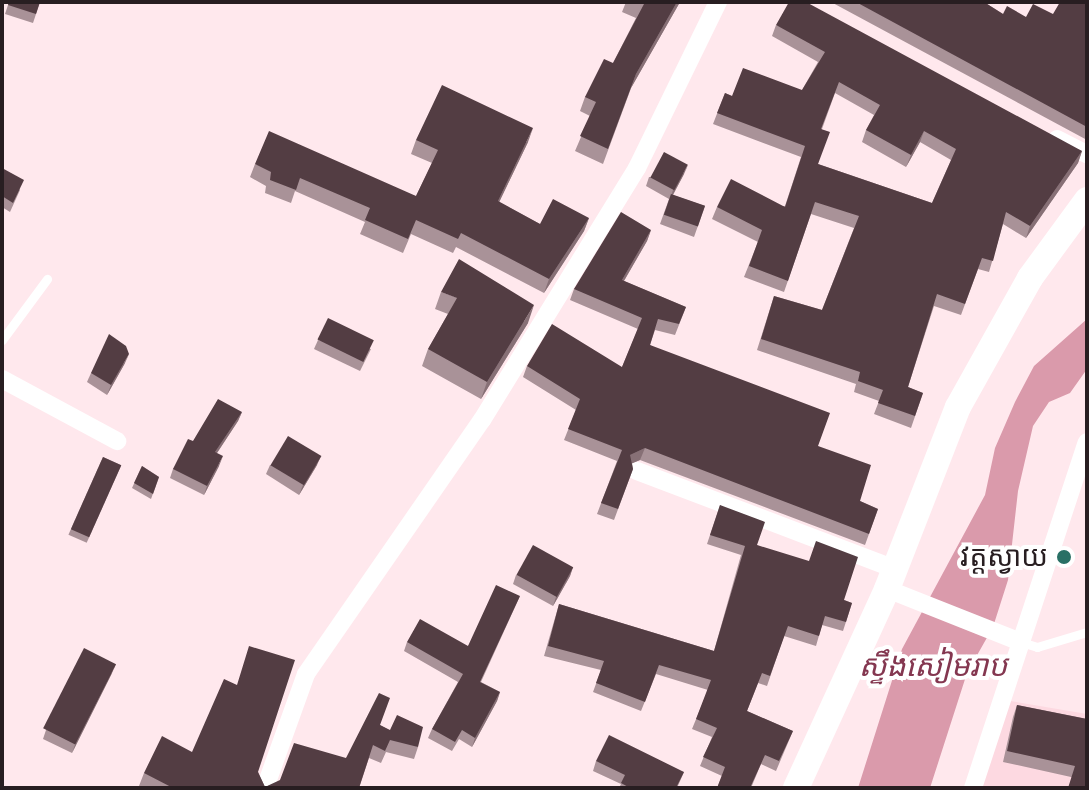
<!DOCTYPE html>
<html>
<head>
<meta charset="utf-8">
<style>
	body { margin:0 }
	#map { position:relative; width:1089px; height:790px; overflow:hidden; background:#ffe8ed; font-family:"DM Sans","Noto Sans Khmer",sans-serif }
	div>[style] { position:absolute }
	.built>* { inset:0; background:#fdd9e1 }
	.water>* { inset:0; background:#da9aab }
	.lane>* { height:9px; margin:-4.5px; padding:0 4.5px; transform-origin:4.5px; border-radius:4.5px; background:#fff }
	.street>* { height:18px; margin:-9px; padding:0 9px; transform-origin:9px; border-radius:9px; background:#fff }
	.secondary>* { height:26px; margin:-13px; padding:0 13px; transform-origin:13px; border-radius:13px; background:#fff }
	.wall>* { inset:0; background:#a99298; transform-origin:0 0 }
	.shaded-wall>* { inset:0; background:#877076 }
	.building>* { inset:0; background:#533d43; transform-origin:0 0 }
	.dots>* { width:22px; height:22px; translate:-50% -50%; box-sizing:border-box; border:4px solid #fff; border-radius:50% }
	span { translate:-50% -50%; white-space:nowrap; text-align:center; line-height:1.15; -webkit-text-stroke:8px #fff; paint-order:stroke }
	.poi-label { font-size:28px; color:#281e21 }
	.right { translate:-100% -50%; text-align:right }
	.water-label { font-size:30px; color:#843750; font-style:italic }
	.frame { position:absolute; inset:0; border:4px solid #281e21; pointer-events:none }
</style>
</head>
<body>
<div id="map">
	<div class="built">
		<i style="clip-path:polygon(999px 699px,1087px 714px,1087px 788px,968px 788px)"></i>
	</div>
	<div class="water">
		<i style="clip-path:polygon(1087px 319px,1087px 369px,1070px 393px,1049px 402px,1033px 426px,1018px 491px,1008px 580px,993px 627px,967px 673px,930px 788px,858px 788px,902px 649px,985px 495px,995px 448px,1015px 402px,1034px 366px)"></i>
	</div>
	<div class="lane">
		<i style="left:2px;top:340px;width:76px;rotate:-53.6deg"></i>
		<i style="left:1021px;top:642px;width:17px;rotate:17deg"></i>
		<i style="left:1037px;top:647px;width:52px;rotate:-16.7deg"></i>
	</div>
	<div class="street">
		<i style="left:1057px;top:139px;width:34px;rotate:27deg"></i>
		<i style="left:2px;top:379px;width:131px;rotate:28.3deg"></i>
		<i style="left:637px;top:471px;width:276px;rotate:20.8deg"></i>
		<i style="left:887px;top:589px;width:144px;rotate:21.6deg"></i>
		<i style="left:265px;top:788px;width:121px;rotate:-70.2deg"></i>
		<i style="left:306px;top:674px;width:309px;rotate:-55.3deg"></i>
		<i style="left:482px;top:420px;width:296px;rotate:-58.4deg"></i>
		<i style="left:637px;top:168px;width:185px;rotate:-64deg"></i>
		<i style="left:973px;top:788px;width:364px;rotate:-71.8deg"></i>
	</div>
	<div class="secondary">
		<i style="left:796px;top:788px;width:219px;rotate:-65.4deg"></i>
		<i style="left:887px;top:589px;width:195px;rotate:-68.7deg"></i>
		<i style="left:958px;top:407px;width:148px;rotate:-60.8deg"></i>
		<i style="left:1030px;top:278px;width:97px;rotate:-53.8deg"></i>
	</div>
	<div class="wall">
		<i style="clip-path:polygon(9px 2px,40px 2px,33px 23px,5px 14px)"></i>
		<i style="clip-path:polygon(626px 2px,680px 2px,631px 88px,603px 164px,575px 151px,590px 116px,580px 111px,585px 97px,613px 63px,636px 18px,622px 12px)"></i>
		<i style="clip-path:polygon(831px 2px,984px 2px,1003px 14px,1026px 17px,1053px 14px,1087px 2px,1087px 140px)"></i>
		<i style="clip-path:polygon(evenodd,776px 25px,1082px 151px,1078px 163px,1026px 238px,1003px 224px,989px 272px,978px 269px,961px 315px,934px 306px,908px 387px,923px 393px,911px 428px,874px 414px,879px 401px,854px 392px,856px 384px,757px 350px,774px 296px,822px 310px,854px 228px,811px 214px,784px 292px,744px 277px,758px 242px,712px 219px,717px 207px,785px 206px,801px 157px,713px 124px,725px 93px,732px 96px,802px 90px,818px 62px,772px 36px,776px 25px,835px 93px,874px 115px,866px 130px,862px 142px,906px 167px,920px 142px,951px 160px,932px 203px,818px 164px,822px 129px,835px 93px)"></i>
		<i style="clip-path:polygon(416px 140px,528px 142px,499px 202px,540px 224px,589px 218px,584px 231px,544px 293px,456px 247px,453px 253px,411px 234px,403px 253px,360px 234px,365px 222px,295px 191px,291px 203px,265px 193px,266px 186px,250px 177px,255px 164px,416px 196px,432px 163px,411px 154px)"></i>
		<i style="clip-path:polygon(2px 168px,20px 190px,10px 212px,2px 207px)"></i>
		<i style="clip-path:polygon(684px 174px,673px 195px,705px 206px,694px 237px,660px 224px,669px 199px,646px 186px,649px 177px)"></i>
		<i style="clip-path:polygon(651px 230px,647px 241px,624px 281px,686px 307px,675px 335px,655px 330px,650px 345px,818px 446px,860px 501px,878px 509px,865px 545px,640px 460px,632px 463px,633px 469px,614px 520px,597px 514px,617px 461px,564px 440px,576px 410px,523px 377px,527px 366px,622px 367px,638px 329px,570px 300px,574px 289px)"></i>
		<i style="clip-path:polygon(441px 292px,528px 323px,481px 399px,422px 366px,428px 349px,448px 314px,435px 309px)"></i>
		<i style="clip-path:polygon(318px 340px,371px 349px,360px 371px,314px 349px)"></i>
		<i style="clip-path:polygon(125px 363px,107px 395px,87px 382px,91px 373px)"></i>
		<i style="clip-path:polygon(242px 412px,238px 421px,217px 453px,219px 466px,204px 495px,170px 478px,173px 469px,193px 441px)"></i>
		<i style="left:103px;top:457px;width:20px;height:85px;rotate:24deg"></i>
		<i style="clip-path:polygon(270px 465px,317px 465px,299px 495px,266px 474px)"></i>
		<i style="clip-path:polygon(142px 466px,159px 477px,151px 499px,132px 488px)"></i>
		<i style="clip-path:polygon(720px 505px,757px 545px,844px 600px,852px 603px,843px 631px,822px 625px,816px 646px,784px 636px,767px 686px,758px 683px,747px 711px,793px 731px,776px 771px,761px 764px,751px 788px,717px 788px,722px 776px,700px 766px,712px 737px,692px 729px,708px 690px,656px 674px,641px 711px,593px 692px,601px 670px,544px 656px,559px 604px,714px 651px,741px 555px,707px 544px)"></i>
		<i style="clip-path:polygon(573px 567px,570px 576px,553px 606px,513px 584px,516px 575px)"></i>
		<i style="clip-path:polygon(520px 596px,481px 682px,500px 692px,497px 701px,472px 747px,459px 739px,452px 751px,428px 738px,432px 729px,458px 682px,404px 651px,407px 642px,468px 646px)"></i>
		<i style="clip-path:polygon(112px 673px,72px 753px,43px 739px,46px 730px)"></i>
		<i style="clip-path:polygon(1017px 705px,1087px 719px,1087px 788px,1071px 777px,1003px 762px,1013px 717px)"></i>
		<i style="clip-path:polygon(380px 725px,418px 747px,414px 759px,386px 752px,381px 763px,369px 758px,359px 788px,144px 788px,139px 786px,144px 773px,192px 752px,258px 772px,265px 787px,346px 758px)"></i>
		<i style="clip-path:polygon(596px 761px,684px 772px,677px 788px,619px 788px,621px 784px,593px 771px)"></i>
	</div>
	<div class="shaded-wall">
		<i style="clip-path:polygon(677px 2px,680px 2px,631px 88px,603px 164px,636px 74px)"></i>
		<i style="clip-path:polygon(533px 128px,528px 142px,493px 215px,498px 201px)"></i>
		<i style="clip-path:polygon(924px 131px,920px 142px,906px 167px,911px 155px)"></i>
		<i style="clip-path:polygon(1082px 151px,1078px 163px,1026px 238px,1030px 226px)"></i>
		<i style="clip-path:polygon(688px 165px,684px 174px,670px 200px,673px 190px)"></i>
		<i style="clip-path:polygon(589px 218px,584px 231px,544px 293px,549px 279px)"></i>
		<i style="clip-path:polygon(651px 230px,647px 241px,618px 291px,622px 280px)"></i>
		<i style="clip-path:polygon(534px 305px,528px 323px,481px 399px,487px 382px)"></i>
		<i style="clip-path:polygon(129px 354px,125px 363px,107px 395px,111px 385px)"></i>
		<i style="clip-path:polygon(242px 412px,238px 421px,211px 462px,215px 452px)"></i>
		<i style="clip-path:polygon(645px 448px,640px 460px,626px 466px,630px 455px)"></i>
		<i style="clip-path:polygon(223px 456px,219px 466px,204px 495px,207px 486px)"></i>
		<i style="clip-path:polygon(321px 456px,317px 465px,299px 495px,303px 485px)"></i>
		<i style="clip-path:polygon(573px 567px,570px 576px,553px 606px,556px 597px)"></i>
		<i style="clip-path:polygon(116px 664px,112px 673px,72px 753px,75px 745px)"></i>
		<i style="clip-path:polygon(500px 692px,497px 701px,472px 747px,475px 738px)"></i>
	</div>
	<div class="building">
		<i style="clip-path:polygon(9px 2px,40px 2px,36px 14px,8px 5px)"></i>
		<i style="clip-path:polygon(638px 2px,677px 2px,636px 74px,608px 149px,580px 136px,596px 102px,585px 97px,604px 59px,613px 63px,644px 4px)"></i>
		<i style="clip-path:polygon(evenodd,789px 2px,806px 2px,1082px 151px,1030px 226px,1006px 212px,993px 261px,982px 258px,965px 304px,937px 294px,908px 387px,923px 393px,915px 416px,878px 403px,883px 390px,858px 381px,860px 372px,761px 339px,774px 296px,822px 310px,859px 216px,815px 202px,788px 281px,749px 266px,762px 230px,717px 207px,731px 179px,785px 207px,805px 146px,717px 113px,725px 93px,732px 96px,743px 68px,802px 90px,825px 52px,776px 25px,789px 2px,839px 82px,880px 105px,866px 130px,911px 155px,924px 131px,956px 149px,932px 203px,818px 164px,830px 132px,821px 129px,839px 82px)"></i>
		<i style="clip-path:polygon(856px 2px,984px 2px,1003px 14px,1007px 6px,1026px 17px,1033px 4px,1053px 14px,1060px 2px,1087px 2px,1087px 127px)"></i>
		<i style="clip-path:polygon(442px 85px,533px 128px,498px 201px,540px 224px,553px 199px,589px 218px,549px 279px,461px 233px,458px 239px,416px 220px,408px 239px,365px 220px,370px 208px,300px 178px,296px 190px,270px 180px,271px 172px,255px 164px,269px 131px,416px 196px,438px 150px,416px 140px)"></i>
		<i style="left:664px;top:152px;width:27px;height:29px;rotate:28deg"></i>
		<i style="clip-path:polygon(2px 168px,24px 180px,13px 203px,2px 196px)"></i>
		<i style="left:671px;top:194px;width:36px;height:22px;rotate:19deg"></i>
		<i style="clip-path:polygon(621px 212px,651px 230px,622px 280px,686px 307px,679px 324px,658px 319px,650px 345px,830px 413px,818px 446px,871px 465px,860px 501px,878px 509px,869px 534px,645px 448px,630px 455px,633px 469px,618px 509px,601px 503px,622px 450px,568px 429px,580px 399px,527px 366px,552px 324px,622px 367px,642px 318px,574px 289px)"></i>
		<i style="clip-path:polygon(459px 259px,534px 305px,487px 382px,428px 349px,457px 298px,441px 292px)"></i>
		<i style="left:328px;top:318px;width:51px;height:24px;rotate:26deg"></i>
		<i style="clip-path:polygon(109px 334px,126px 346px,129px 354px,111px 385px,91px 373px)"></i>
		<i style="clip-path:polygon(218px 399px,242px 412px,215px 452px,223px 456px,207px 486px,173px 469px,188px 439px,193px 441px)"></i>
		<i style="left:288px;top:436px;width:39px;height:34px;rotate:31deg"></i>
		<i style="left:103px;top:457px;width:20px;height:79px;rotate:24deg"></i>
		<i style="clip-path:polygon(142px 466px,159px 477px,153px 494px,134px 483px)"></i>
		<i style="clip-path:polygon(720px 505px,765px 522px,757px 545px,809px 561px,816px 541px,858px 557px,844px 600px,852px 603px,846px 622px,825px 616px,819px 636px,788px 626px,770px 676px,762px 673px,747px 711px,793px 731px,779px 761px,765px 755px,750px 788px,717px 788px,725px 767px,703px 757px,717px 728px,696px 719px,711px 680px,659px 665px,645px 702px,596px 683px,604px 661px,548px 646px,559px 604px,714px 651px,745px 546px,710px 535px)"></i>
		<i style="left:533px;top:545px;width:46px;height:34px;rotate:29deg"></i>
		<i style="clip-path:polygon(496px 585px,520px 596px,480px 682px,500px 692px,475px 738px,462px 730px,455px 742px,432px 729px,463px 674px,407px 642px,420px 619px,468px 646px)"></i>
		<i style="clip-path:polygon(249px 646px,295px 660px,258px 772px,265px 787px,280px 780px,294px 743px,346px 758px,379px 693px,390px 698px,380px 725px,390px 730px,397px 715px,423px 727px,418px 747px,390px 740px,385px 751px,373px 745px,359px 788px,173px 788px,144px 773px,162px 736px,192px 752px,224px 679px,237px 685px)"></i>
		<i style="left:84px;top:648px;width:36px;height:90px;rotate:27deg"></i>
		<i style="clip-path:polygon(1017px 705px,1087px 719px,1087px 788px,1068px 788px,1075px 766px,1007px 751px)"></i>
		<i style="clip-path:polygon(609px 735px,684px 772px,676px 788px,630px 788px,621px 783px,625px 775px,596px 761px)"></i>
	</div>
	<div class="dots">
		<i style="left:1064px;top:557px;background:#297065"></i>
	</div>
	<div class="poi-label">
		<span class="right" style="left:1048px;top:557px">វត្តស្វាយ</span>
	</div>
	<div class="water-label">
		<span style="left:933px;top:666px">ស្ទឹងសៀមរាប</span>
	</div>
	<div class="frame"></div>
</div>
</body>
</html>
